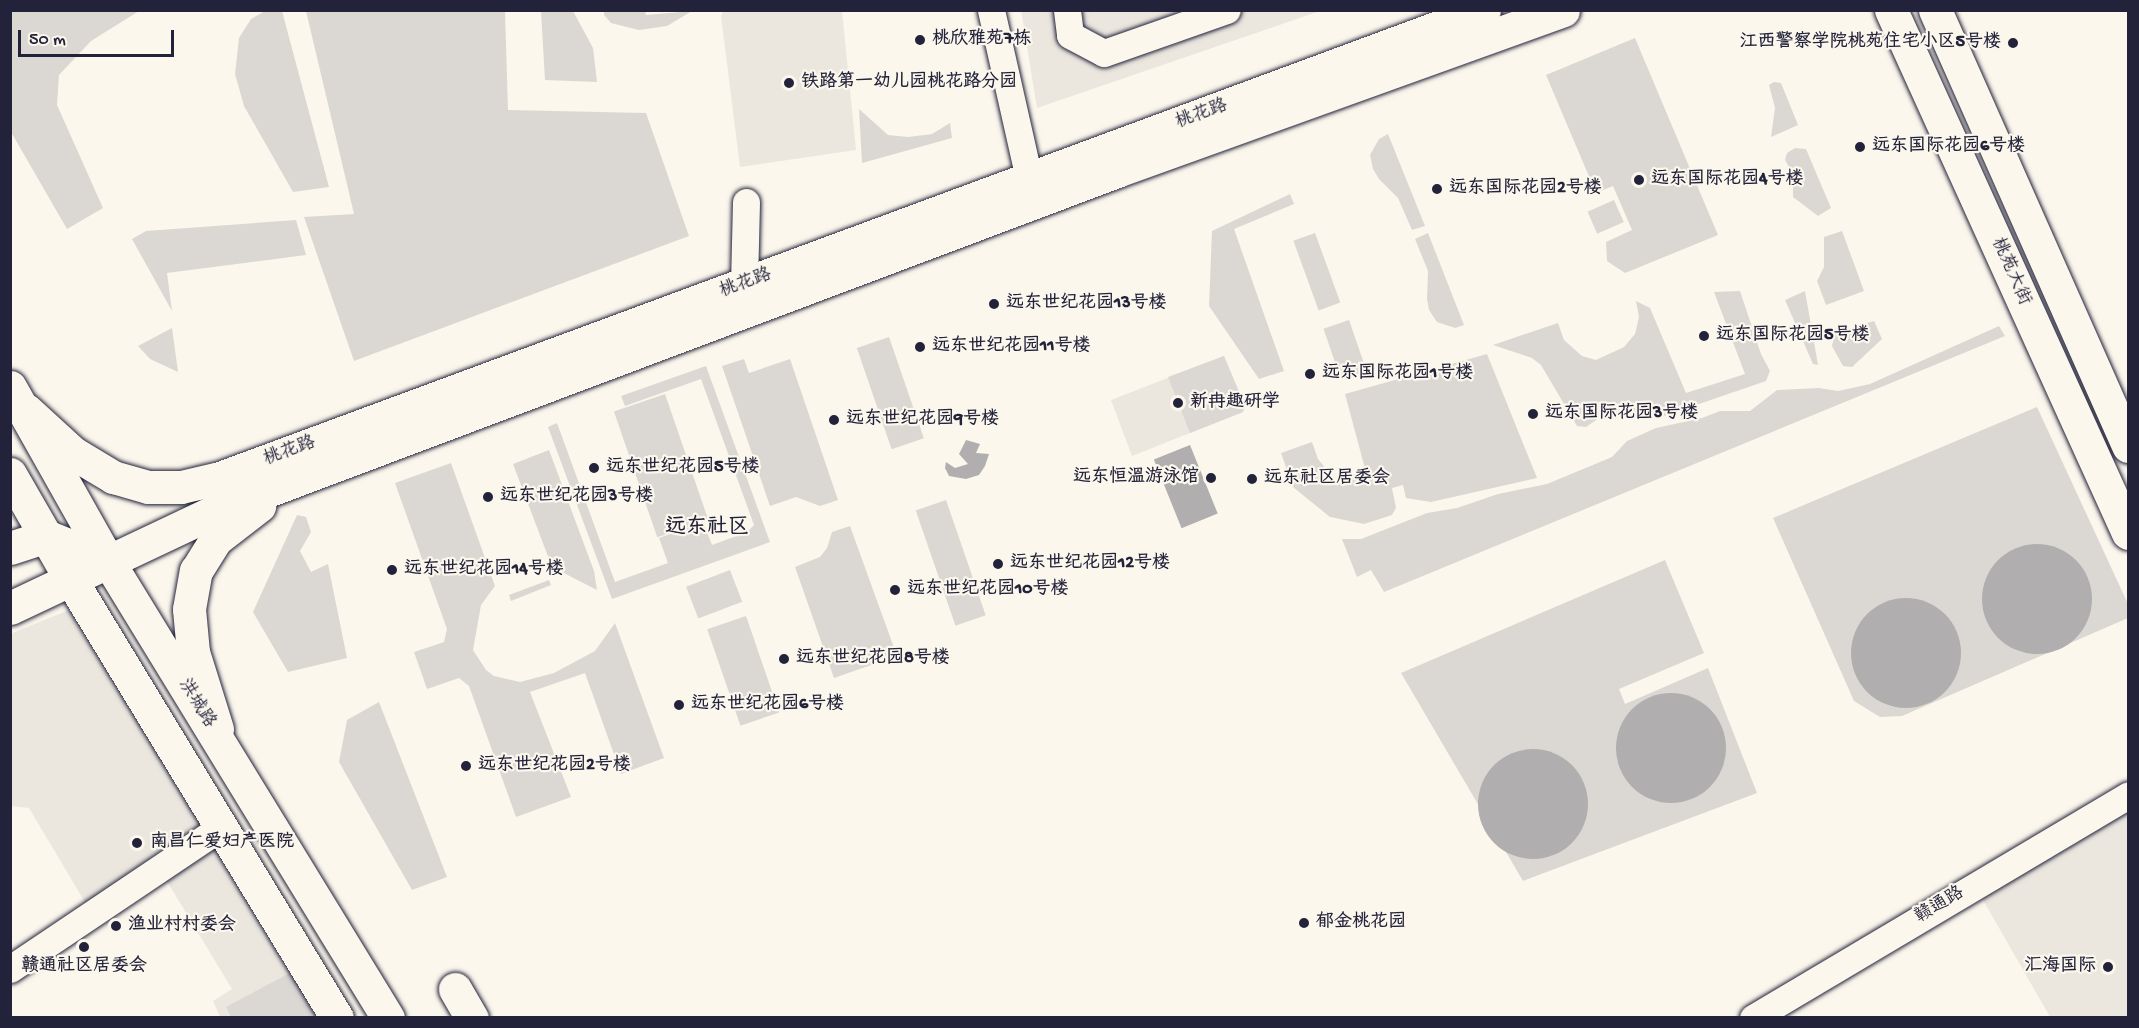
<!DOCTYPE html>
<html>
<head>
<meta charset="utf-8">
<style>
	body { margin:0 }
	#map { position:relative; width:2139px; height:1028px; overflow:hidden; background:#fbf7ec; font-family:"Gochi Hand","LXGW WenKai TC",sans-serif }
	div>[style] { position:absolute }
	.built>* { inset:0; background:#ebe7df }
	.green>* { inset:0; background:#dbd8d3; transform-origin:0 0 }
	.water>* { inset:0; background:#b1aeb0; transform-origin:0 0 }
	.round { border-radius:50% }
	.roads { filter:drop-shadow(0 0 2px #22223b) drop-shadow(0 0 2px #22223b) }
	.minor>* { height:27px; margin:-13.5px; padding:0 13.5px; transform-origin:13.5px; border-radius:13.5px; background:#fbf7ec }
	.major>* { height:33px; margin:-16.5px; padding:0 16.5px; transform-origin:16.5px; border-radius:16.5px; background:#fbf7ec }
	.highway>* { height:33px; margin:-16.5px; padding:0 16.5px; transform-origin:16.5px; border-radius:16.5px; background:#fbf7ec }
	.dots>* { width:16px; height:16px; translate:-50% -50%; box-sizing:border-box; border:3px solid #fbf7ec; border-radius:50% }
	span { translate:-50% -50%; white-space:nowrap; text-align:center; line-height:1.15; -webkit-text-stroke:4.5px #fbf7ec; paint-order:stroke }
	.poi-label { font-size:18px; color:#22223b; font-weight:700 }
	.left { translate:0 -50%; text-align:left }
	.right { translate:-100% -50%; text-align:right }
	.street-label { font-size:18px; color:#22223b }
	.quarter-label { font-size:21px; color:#22223b; font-weight:700 }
	.frame { position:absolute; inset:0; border:12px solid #22223b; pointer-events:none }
	.scale { position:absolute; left:18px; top:30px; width:156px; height:27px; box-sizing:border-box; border:3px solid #22223b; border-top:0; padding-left:8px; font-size:18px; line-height:21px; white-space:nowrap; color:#22223b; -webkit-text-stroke:4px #fbf7ec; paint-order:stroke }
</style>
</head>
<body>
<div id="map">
	<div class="built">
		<i style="clip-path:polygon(724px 10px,842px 11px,856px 150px,740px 167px,721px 16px)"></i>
		<i style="clip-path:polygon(1021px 10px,1320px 11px,1037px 108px)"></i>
		<i style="clip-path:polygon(1224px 356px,1245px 406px,1243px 412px,1132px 456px,1111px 400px)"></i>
		<i style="clip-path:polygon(69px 610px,88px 621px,331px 1017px,220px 1017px,213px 1001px,232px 989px,165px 878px,95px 919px,29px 808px,11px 806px,10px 634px)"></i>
		<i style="clip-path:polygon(2128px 805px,2128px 1017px,2050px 1017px,1979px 893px)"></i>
	</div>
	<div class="green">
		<i style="clip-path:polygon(10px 11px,139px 11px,91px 41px,59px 75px,57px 105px,103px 208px,67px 229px,11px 132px)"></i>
		<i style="clip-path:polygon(265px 11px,282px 11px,329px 187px,293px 192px,244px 106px,235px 74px,239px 38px,251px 19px)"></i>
		<i style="clip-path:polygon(306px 11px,505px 11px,508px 110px,646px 113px,689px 236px,354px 361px,304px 217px,354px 214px)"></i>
		<i style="clip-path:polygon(541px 11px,573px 11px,593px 48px,597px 82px,545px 80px)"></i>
		<i style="clip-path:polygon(604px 11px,645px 11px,646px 15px,692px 11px,667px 26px,639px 30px,611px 23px,604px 15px)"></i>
		<i style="clip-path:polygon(1635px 38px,1718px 235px,1625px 273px,1607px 261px,1606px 242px,1632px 230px,1613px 186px,1596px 193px,1546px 75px)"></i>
		<i style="clip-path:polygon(1774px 82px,1781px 83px,1798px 125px,1771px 137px,1775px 108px,1769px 85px)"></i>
		<i style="clip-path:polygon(859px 109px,888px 135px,908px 137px,932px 134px,950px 123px,952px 138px,862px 163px)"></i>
		<i style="clip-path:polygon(1388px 134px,1425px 226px,1412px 230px,1398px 198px,1379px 179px,1373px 169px,1370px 155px,1379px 139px)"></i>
		<i style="clip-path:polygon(1795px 148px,1806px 149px,1831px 208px,1818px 216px,1793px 197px,1793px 174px,1785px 160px,1787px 153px)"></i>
		<i style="clip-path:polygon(1290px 194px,1294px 204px,1234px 229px,1284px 371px,1259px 379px,1209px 306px,1212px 231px)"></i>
		<i style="left:1614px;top:200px;width:24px;height:29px;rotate:66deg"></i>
		<i style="clip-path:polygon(296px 220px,306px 255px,167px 273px,172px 311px,132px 239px,146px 231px)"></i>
		<i style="clip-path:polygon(1842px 231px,1864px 291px,1826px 305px,1817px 281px,1824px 267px,1824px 237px)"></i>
		<i style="left:1315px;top:233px;width:74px;height:23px;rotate:70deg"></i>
		<i style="clip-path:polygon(1428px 233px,1464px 325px,1455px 328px,1437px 322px,1429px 310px,1427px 299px,1428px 271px,1415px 239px)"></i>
		<i style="clip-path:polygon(1740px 291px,1761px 354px,1770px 371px,1766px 381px,1664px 416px,1643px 408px,1630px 417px,1605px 414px,1586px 427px,1577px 426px,1541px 365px,1532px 358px,1493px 345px,1558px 323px,1564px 340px,1582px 356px,1596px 360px,1624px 347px,1635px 334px,1639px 317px,1636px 301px,1650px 308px,1686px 393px,1745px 374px,1714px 292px)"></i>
		<i style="clip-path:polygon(1805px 291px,1818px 365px,1813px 364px,1785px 300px)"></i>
		<i style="left:1349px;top:320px;width:54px;height:27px;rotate:71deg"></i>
		<i style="clip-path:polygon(1874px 321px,1882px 339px,1852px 367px,1843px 366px,1832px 346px,1835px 333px)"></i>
		<i style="clip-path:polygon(1999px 326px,2005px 336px,1384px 592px,1371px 570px,1357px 577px,1342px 539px,1361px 539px,1427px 513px,1457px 508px,1498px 494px,1547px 484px,1612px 457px,1627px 441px,1656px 428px,1702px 418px,1720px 411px,1750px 411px,1777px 390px,1819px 388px,1838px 391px,1870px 384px)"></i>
		<i style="clip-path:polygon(172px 328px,178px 372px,150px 359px,138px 346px)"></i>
		<i style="left:889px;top:337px;width:107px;height:34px;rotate:71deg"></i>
		<i style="clip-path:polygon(1487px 354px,1537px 478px,1431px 502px,1406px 498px,1403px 485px,1392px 488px,1396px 508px,1392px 515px,1364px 524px,1330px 517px,1293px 487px,1281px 453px,1312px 442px,1318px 459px,1336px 481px,1367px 476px,1345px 394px)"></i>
		<i style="clip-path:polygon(1224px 356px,1245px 406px,1243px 412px,1190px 433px,1168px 377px)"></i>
		<i style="clip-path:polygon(744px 359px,749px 373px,790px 359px,838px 500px,820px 506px,796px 497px,770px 506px,722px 366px)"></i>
		<i style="clip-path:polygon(706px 366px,770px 542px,612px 599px,548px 427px,557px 423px,615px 582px,668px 563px,659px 538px,703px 522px,712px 545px,747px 532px,754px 525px,701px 379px,625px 406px,621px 396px)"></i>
		<i style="left:665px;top:394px;width:133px;height:54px;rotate:71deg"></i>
		<i style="clip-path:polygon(2037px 407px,2128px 604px,2128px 618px,1902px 716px,1880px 717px,1854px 701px,1773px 518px)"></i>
		<i style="clip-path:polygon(549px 450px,594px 571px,597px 590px,552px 567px,513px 464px)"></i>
		<i style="clip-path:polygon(451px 463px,495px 586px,481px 605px,473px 650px,486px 670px,494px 676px,520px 682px,554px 673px,595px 651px,615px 623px,664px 758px,621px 774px,585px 673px,530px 692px,571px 797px,516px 817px,469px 686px,459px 678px,427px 689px,414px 652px,444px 642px,447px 629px,395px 483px)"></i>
		<i style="left:946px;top:500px;width:122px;height:32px;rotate:71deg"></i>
		<i style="clip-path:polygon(297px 515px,306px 517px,311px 532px,300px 551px,311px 572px,328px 564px,347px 658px,288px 672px,253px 612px)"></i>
		<i style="clip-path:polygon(850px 526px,897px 656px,834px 678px,795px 567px,820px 557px,827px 548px,832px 532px)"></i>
		<i style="clip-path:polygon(1665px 560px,1704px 653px,1619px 689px,1625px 704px,1708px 668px,1757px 793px,1523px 881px,1401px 673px)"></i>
		<i style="left:730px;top:570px;width:34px;height:47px;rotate:69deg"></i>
		<i style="clip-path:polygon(549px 580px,551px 585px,511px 601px,509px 595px)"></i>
		<i style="left:746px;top:616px;width:102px;height:41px;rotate:71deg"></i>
		<i style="clip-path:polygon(379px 702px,447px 877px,412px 890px,339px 762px,347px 720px)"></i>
		<i style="clip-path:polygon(299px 968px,324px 1017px,231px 1017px,226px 1007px)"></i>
	</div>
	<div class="water">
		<i style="clip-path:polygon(966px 440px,980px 444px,976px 453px,989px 454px,985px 466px,979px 475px,966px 479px,949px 476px,945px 468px,946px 462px,955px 468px,968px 464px,959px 454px)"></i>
		<i style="left:1190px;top:445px;width:74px;height:39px;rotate:68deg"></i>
		<i class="round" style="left:1982px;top:544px;width:110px;height:110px"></i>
		<i class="round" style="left:1851px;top:598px;width:110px;height:110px"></i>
		<i class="round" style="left:1616px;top:693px;width:110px;height:110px"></i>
		<i class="round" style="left:1478px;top:749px;width:110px;height:110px"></i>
	</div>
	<div class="roads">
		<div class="minor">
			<i style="left:991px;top:10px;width:172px;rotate:77.3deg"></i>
			<i style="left:1067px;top:10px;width:25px;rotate:83deg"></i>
			<i style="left:1070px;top:35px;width:38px;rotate:28deg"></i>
			<i style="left:1104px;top:53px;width:130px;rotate:-19.3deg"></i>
			<i style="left:744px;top:284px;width:82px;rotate:-88.6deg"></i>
			<i style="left:10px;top:969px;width:254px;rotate:-33.9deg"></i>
			<i style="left:1753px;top:1018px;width:436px;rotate:-30.7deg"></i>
		</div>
		<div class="major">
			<i style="left:1891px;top:10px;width:574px;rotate:65.62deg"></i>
			<i style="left:1935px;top:10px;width:477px;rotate:66.1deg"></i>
			<i style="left:26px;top:410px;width:64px;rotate:42.5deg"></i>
			<i style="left:73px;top:453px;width:47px;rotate:31deg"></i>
			<i style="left:113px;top:477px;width:36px;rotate:16deg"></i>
			<i style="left:148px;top:487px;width:33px"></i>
			<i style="left:181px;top:487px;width:37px;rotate:-13deg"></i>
			<i style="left:217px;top:479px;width:1351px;rotate:-20.31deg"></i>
			<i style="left:10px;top:548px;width:38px;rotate:-18deg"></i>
			<i style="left:46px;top:536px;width:67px;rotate:22deg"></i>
			<i style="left:10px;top:608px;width:234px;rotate:-25.3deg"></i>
			<i style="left:222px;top:508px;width:956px;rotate:-20.63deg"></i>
			<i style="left:1117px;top:171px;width:474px;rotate:-19.8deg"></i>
			<i style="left:217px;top:729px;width:81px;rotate:-107.3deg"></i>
			<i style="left:193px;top:652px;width:43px;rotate:-95.3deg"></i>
			<i style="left:189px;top:609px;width:39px;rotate:-80deg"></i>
			<i style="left:196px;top:571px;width:36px;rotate:-58deg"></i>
			<i style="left:215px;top:540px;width:56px;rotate:-37.7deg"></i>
			<i style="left:455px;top:989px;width:34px;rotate:60deg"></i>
		</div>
		<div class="highway">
			<i style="left:10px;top:387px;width:200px;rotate:60.6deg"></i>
			<i style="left:108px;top:561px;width:536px;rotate:58.5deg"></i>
			<i style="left:10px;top:474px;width:122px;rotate:60.1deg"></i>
			<i style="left:71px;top:580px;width:512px;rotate:58.73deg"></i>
		</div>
	</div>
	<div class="dots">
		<i style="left:920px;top:40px;background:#22223b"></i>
		<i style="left:2013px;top:43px;background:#22223b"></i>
		<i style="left:789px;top:83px;background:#22223b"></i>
		<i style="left:1860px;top:147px;background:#22223b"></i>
		<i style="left:1639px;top:180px;background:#22223b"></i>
		<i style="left:1437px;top:189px;background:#22223b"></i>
		<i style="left:994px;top:304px;background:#22223b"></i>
		<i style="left:1704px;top:336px;background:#22223b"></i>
		<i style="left:920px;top:347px;background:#22223b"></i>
		<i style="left:1310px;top:374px;background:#22223b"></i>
		<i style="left:1178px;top:403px;background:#22223b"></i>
		<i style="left:1533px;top:414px;background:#22223b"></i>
		<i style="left:834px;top:420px;background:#22223b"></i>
		<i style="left:594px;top:468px;background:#22223b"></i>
		<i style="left:1211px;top:478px;background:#22223b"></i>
		<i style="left:1252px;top:479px;background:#22223b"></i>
		<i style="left:488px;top:497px;background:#22223b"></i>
		<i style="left:998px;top:564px;background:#22223b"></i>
		<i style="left:392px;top:570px;background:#22223b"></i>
		<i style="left:895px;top:590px;background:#22223b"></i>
		<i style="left:784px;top:659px;background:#22223b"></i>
		<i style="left:679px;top:705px;background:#22223b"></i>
		<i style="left:466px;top:766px;background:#22223b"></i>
		<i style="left:137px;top:843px;background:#22223b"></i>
		<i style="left:1304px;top:923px;background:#22223b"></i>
		<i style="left:116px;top:926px;background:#22223b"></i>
		<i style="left:84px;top:947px;background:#22223b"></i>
		<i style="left:2108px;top:967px;background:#22223b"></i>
	</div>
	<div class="poi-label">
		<span class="left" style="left:932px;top:40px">桃欣雅苑7栋</span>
		<span class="right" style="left:2001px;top:43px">江西警察学院桃苑住宅小区5号楼</span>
		<span class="left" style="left:801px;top:83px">铁路第一幼儿园桃花路分园</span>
		<span class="left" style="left:1872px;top:147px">远东国际花园6号楼</span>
		<span class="left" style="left:1651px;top:180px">远东国际花园4号楼</span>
		<span class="left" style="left:1449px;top:189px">远东国际花园2号楼</span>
		<span class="left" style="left:1006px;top:304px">远东世纪花园13号楼</span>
		<span class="left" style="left:1716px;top:336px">远东国际花园5号楼</span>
		<span class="left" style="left:932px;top:347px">远东世纪花园11号楼</span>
		<span class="left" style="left:1322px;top:374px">远东国际花园1号楼</span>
		<span class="left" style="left:1190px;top:403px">新冉趣研学</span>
		<span class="left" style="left:1545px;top:414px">远东国际花园3号楼</span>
		<span class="left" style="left:846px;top:420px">远东世纪花园9号楼</span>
		<span class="left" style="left:606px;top:468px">远东世纪花园5号楼</span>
		<span class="right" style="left:1199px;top:478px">远东恒温游泳馆</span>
		<span class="left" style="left:1264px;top:479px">远东社区居委会</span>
		<span class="left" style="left:500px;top:497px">远东世纪花园3号楼</span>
		<span class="left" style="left:1010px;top:564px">远东世纪花园12号楼</span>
		<span class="left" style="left:404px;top:570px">远东世纪花园14号楼</span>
		<span class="left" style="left:907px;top:590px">远东世纪花园10号楼</span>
		<span class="left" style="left:796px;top:659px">远东世纪花园8号楼</span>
		<span class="left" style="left:691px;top:705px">远东世纪花园6号楼</span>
		<span class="left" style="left:478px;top:766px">远东世纪花园2号楼</span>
		<span class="left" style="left:150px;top:843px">南昌仁爱妇产医院</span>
		<span class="left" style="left:1316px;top:923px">郁金桃花园</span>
		<span class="left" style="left:128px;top:926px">渔业村村委会</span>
		<span style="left:84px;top:967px">赣通社区居委会</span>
		<span class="right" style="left:2096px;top:967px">汇海国际</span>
	</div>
	<div class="street-label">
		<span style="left:1202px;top:115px;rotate:-20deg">桃花路</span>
		<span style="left:2010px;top:272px;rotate:66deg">桃苑大街</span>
		<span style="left:746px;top:284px;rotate:-20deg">桃花路</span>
		<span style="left:290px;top:452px;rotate:-20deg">桃花路</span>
		<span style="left:196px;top:704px;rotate:58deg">洪城路</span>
		<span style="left:1940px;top:906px;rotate:-31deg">赣通路</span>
	</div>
	<div class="quarter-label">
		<span style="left:707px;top:529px">远东社区</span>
	</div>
	<div class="frame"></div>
	<div class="scale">50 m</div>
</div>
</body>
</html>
